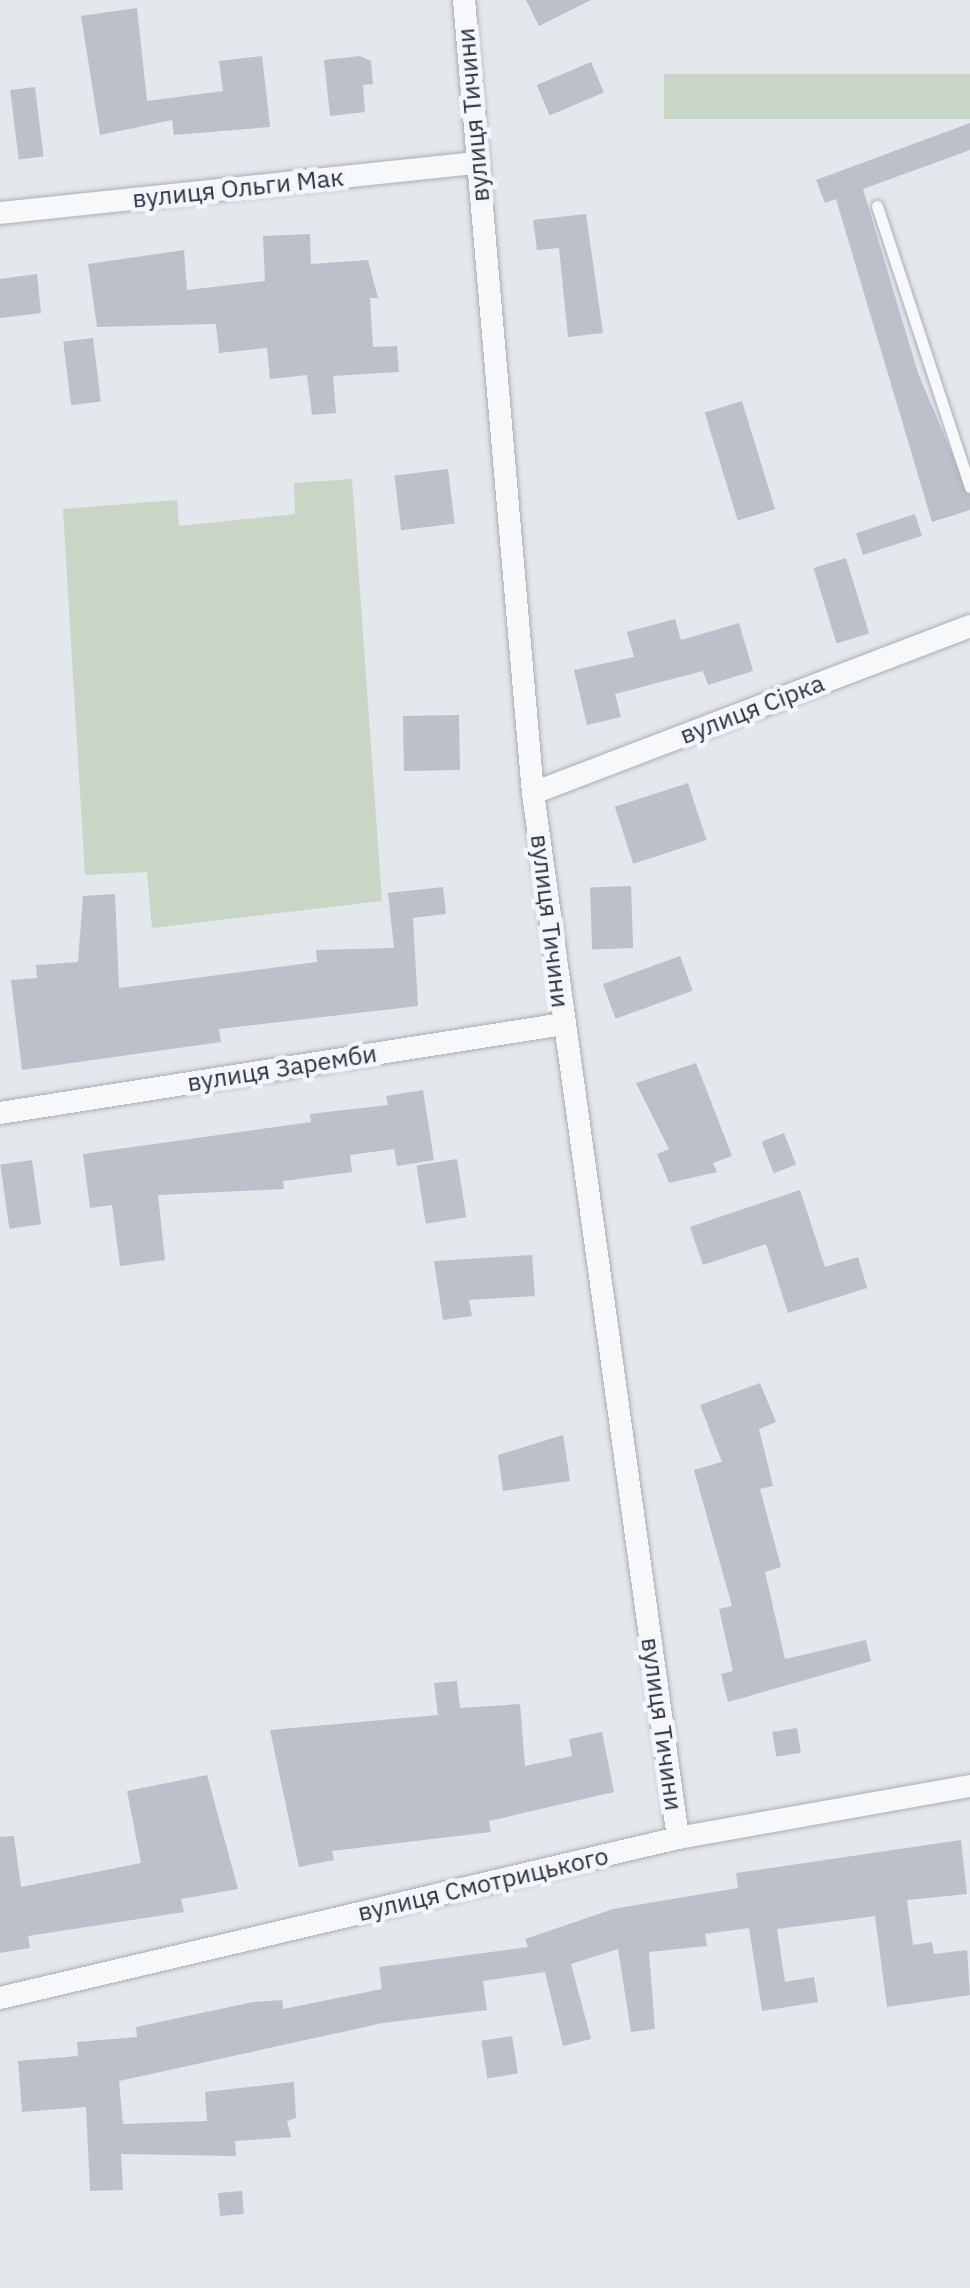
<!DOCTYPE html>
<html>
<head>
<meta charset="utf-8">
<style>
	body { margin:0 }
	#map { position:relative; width:970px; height:2288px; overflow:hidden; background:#e4e7ec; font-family:"IBM Plex Sans",sans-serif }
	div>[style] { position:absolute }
	.green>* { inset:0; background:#c9d6c5; transform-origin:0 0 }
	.building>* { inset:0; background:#bbc0ca; transform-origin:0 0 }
	.roads { filter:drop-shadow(0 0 2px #a9aeb7) drop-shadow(0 0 2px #a9aeb7) }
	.service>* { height:11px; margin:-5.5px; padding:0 5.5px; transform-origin:5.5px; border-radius:5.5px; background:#f7f8fa }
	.minor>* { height:22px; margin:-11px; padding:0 11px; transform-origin:11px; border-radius:11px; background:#f7f8fa }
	span { translate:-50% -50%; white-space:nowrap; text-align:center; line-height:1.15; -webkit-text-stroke:9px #f4f6f9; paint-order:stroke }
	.street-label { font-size:25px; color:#2b3445 }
</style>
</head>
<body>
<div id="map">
	<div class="green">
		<i style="left:970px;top:74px;width:45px;height:306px;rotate:90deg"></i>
		<i style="clip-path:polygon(352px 479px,382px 901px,152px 928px,147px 872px,85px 875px,63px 509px,177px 500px,179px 526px,295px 514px,294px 483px)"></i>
	</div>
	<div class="building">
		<i style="clip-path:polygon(526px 0,591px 0,539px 26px)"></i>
		<i style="clip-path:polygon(137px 8px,147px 101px,223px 91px,219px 61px,262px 56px,270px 127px,174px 135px,172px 120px,100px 135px,81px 16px)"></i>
		<i style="clip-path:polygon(360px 56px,371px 61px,373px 84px,363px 85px,365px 112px,330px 116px,324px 60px)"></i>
		<i style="left:591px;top:62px;width:33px;height:59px;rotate:67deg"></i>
		<i style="left:35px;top:87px;width:70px;height:25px;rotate:83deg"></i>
		<i style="clip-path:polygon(970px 123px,970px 150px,863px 189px,918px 373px,970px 496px,970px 510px,932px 522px,836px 199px,825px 203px,816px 180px)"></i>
		<i style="clip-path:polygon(586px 214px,603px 333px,568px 337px,559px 248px,537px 250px,533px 220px)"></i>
		<i style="clip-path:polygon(310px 234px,311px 264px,368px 260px,378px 298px,370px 298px,373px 347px,397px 346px,399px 372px,333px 376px,336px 413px,312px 415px,307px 375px,270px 379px,267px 348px,219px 353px,216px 324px,97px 327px,88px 264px,184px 250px,187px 290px,265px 281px,263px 236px)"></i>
		<i style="clip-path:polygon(37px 274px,41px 313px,0 318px,0 279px)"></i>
		<i style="left:93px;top:338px;width:64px;height:30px;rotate:83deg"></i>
		<i style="left:742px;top:401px;width:113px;height:39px;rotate:73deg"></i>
		<i style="left:448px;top:469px;width:55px;height:54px;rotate:83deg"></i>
		<i style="left:915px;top:514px;width:23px;height:62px;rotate:72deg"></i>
		<i style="left:846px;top:558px;width:79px;height:34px;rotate:73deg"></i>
		<i style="clip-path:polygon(675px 619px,681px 640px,739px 623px,753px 671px,708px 685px,703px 671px,615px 694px,621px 717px,587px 725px,574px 670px,634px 657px,627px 632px)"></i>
		<i style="left:459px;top:715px;width:55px;height:56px;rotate:89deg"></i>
		<i style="left:688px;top:783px;width:60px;height:77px;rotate:72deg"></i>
		<i style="left:631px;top:886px;width:62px;height:41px;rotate:88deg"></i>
		<i style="clip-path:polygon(443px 887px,446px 914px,413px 918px,418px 1006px,219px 1029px,221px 1042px,22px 1070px,11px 980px,37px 978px,36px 965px,78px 962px,83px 896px,115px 894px,119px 988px,317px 962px,316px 950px,394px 948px,388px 893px)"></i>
		<i style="left:680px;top:956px;width:37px;height:82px;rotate:70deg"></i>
		<i style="clip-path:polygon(696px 1063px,732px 1156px,713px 1163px,717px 1172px,669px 1183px,657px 1154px,669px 1149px,636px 1083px)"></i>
		<i style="clip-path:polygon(423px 1090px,434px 1160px,397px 1166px,394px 1149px,350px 1155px,352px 1172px,283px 1181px,284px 1189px,158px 1195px,165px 1260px,120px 1266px,112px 1205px,90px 1208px,83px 1154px,311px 1122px,310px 1114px,388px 1105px,386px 1096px)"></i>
		<i style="left:784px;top:1133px;width:34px;height:24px;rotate:69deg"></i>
		<i style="left:457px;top:1159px;width:59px;height:41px;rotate:81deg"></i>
		<i style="left:32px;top:1160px;width:65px;height:32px;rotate:82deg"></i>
		<i style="clip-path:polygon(800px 1190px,825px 1267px,858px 1257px,867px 1288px,788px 1313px,766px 1244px,703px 1265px,690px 1227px)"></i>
		<i style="clip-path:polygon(532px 1255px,535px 1296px,469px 1300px,472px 1316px,443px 1320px,434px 1261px)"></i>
		<i style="clip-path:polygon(760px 1383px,776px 1422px,759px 1429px,773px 1486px,760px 1489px,781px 1567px,765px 1572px,785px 1659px,866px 1640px,871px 1661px,728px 1702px,721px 1674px,733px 1671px,719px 1609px,732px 1606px,694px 1470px,722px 1462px,700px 1405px)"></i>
		<i style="clip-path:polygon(563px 1435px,570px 1481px,503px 1491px,498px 1455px)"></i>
		<i style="clip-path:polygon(457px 1681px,460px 1708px,520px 1704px,525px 1766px,572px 1756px,569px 1739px,602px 1732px,614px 1792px,489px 1821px,491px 1832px,332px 1851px,334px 1860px,299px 1867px,270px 1730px,438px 1715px,434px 1683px)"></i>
		<i style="left:797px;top:1728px;width:25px;height:25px;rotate:81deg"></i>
		<i style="clip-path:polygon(207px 1775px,238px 1889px,181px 1899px,184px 1912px,28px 1936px,30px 1948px,0 1953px,0 1837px,14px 1836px,21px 1887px,141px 1863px,127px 1791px)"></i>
		<i style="clip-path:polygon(961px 1840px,967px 1894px,907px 1900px,913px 1945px,932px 1942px,934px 1954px,967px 1950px,970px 1995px,887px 2007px,875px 1916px,777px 1929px,785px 1982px,814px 1977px,818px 2002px,762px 2011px,749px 1928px,705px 1934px,707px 1946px,649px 1952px,655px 2029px,631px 2032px,618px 1949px,571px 1964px,591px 2039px,563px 2046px,545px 1972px,483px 1981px,487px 2010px,383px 2023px,119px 2081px,123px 2124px,207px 2121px,205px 2092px,294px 2082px,296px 2118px,287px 2121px,291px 2137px,235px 2141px,236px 2156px,121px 2154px,123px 2190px,90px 2191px,86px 2107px,22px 2112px,18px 2061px,78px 2056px,77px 2042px,137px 2037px,136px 2027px,253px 2002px,282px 2000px,283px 2009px,382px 1989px,379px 1967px,528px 1947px,525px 1939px,613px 1909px,738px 1888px,736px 1873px)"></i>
		<i style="left:512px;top:2036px;width:38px;height:31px;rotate:81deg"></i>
		<i style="left:242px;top:2191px;width:23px;height:24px;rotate:85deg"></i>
	</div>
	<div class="roads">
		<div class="service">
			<i style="left:877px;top:206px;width:296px;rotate:71.7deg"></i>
		</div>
		<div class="minor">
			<i style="left:464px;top:0;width:796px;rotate:85.03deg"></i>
			<i style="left:533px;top:793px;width:1055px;rotate:82.1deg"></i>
			<i style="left:0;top:213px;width:480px;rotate:-6deg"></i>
			<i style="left:533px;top:793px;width:468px;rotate:-20.9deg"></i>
			<i style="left:0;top:1113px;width:570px;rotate:-8.98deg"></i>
			<i style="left:0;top:1998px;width:697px;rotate:-13.28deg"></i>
			<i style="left:678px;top:1838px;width:297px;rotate:-10.1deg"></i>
		</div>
	</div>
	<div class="street-label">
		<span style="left:473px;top:115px;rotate:-95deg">вулиця Тичини</span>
		<span style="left:238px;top:188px;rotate:-6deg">вулиця Ольги Мак</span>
		<span style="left:752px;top:709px;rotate:-21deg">вулиця Сірка</span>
		<span style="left:550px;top:921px;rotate:83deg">вулиця Тичини</span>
		<span style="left:282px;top:1068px;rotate:-9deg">вулиця Заремби</span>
		<span style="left:662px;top:1724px;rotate:82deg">вулиця Тичини</span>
		<span style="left:483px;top:1884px;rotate:-13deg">вулиця Смотрицького</span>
	</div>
</div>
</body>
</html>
